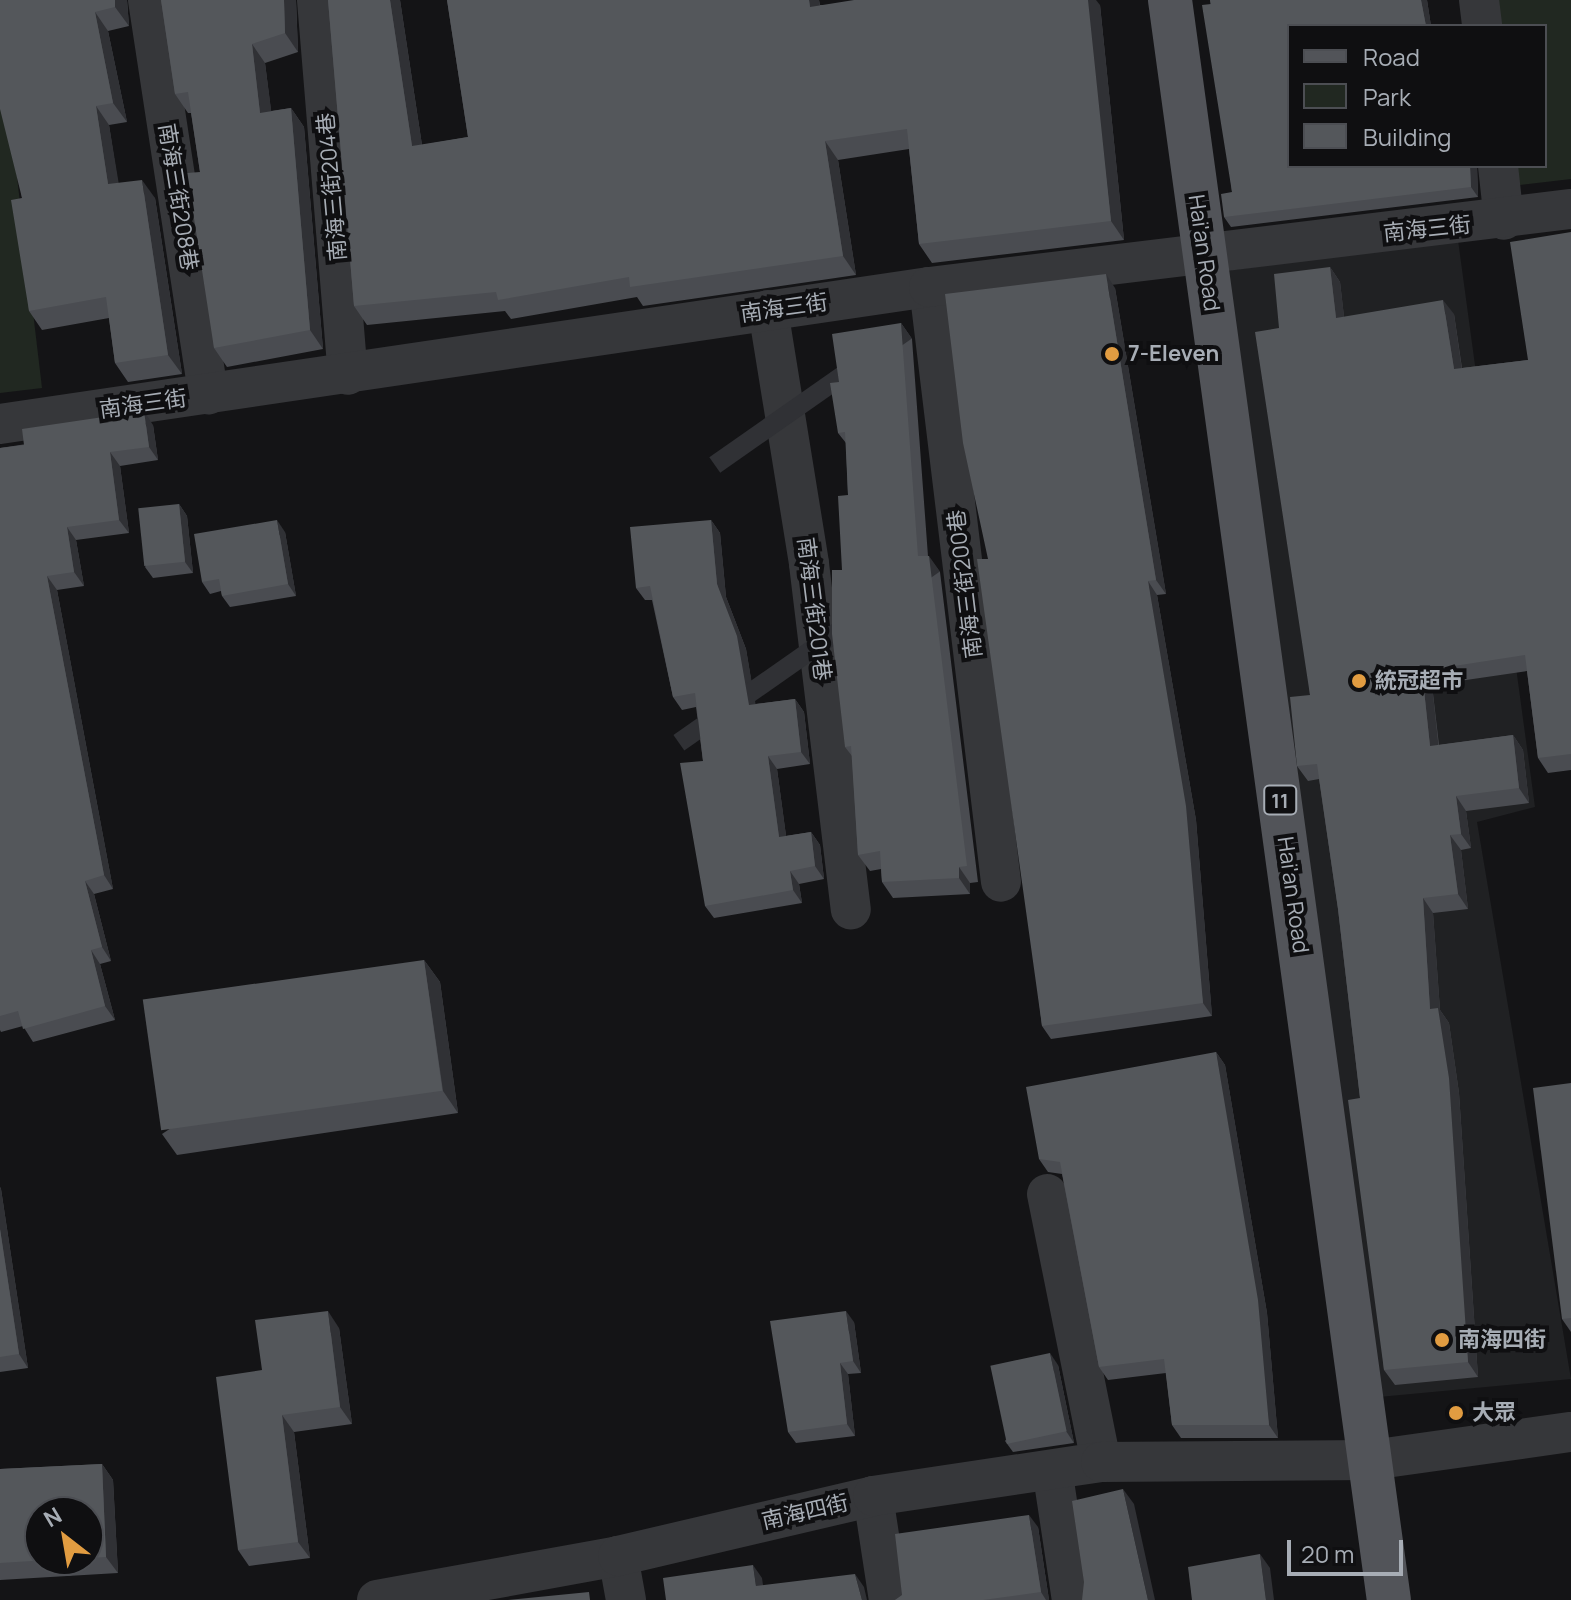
<!DOCTYPE html>
<html>
<head>
<meta charset="utf-8">
<style>
	body { margin:0 }
	#map { position:relative; width:1571px; height:1600px; overflow:hidden; background:#141416; font-family:Manrope,"Noto Sans TC",sans-serif }
	div>[style] { position:absolute }
	.built>* { inset:0; background:#202123 }
	.green>* { inset:0; background:#212821 }
	.minor>* { height:40px; margin:-20px; padding:0 20px; transform-origin:20px; border-radius:20px; background:#36373a }
	.major>* { height:44px; margin:-22px; padding:0 22px; transform-origin:22px; border-radius:22px; background:#525459 }
	.wall>* { inset:0; background:#4a4c51 }
	.shaded-wall>* { inset:0; background:#303135; transform-origin:0 0 }
	.building>* { inset:0; background:#54575b; transform-origin:0 0 }
	.dots>* { width:22px; height:22px; translate:-50% -50%; box-sizing:border-box; border:4px solid #0f0f11; border-radius:50% }
	span { translate:-50% -50%; white-space:nowrap; text-align:center; line-height:1.15; -webkit-text-stroke:8px #0f0f11; paint-order:stroke }
	.shield-label span { padding:2px 6px; background:#0f0f11; border:2px solid; border-radius:6px; -webkit-text-stroke-width:0 }
	.shield-label { font-size:20px; color:#a7adb5; font-weight:700 }
	.street-label { font-size:22px; color:#a7adb5 }
	.poi-label { font-size:22px; color:#a7adb5; font-weight:700 }
	.left { translate:0 -50%; text-align:left }
	.legend { position:absolute; left:1287px; top:24px; width:260px; height:144px; box-sizing:border-box; background:#0f0f11; border:2px solid #4c4e53; margin:0; padding:10px 14px; list-style:none; font-size:24px; color:#a7adb5 }
	.legend li { display:flex; align-items:center; gap:16px; height:40px }
	.legend b { width:40px; border:2px solid #4c4e53 }
	.north { position:absolute; left:24px; top:1496px; width:80px; height:80px; box-sizing:border-box; background:#0f0f11; border:2px solid #4c4e53; border-radius:50%; rotate:329deg; font-size:22px; font-weight:700; line-height:32px; text-align:center; color:#a7adb5 }
	.north::after { content:''; display:block; margin:auto; width:28px; height:36px; background:#e19c41; clip-path:polygon(50% 0,100% 100%,50% 72%,0 100%) }
	.scale { position:absolute; left:1287px; top:1540px; width:116px; height:36px; box-sizing:border-box; border:4px solid #a7adb5; border-top:0; padding-left:10px; font-size:24px; line-height:28px; white-space:nowrap; color:#a7adb5; -webkit-text-stroke:6px #0f0f11; paint-order:stroke }
</style>
</head>
<body>
<div id="map">
	<div class="built">
		<i style="clip-path:polygon(1458px 240px,1535px 807px,1477px 822px,1571px 1379px,1368px 1398px,1210px 273px)"></i>
	</div>
	<div class="green">
		<i style="clip-path:polygon(1490px 0,1571px 0,1571px 179px,1503px 187px,1502px 166px,1545px 166px,1545px 26px,1492px 26px)"></i>
		<i style="clip-path:polygon(5px 76px,42px 388px,0 393px,0 77px)"></i>
	</div>
	<div class="minor">
		<i style="left:148px;top:0;width:399px;rotate:81.3deg"></i>
		<i style="left:317px;top:0;width:376px;rotate:85.3deg"></i>
		<i style="left:1479px;top:0;width:26px;rotate:83deg"></i>
		<i style="left:1498px;top:166px;width:54px;rotate:83.7deg"></i>
		<i style="left:929px;top:287px;width:599px;rotate:83.1deg"></i>
		<i style="left:768px;top:310px;width:257px;rotate:80.8deg"></i>
		<i style="left:809px;top:564px;width:348px;rotate:83.1deg"></i>
		<i style="left:0;top:424px;width:939px;rotate:-8.39deg"></i>
		<i style="left:929px;top:287px;width:647px;rotate:-6.93deg"></i>
		<i style="left:1047px;top:1194px;width:273px;rotate:78.6deg"></i>
		<i style="left:1053px;top:1475px;width:126px;rotate:81.4deg"></i>
		<i style="left:873px;top:1496px;width:105px;rotate:81.3deg"></i>
		<i style="left:618px;top:1556px;width:45px;rotate:79.7deg"></i>
		<i style="left:377px;top:1600px;width:245px;rotate:-10.3deg"></i>
		<i style="left:618px;top:1556px;width:262px;rotate:-13.2deg"></i>
		<i style="left:873px;top:1496px;width:231px;rotate:-8.5deg"></i>
		<i style="left:1101px;top:1462px;width:270px;rotate:-0.4deg"></i>
		<i style="left:1371px;top:1460px;width:202px;rotate:-8deg"></i>
	</div>
	<div class="major">
		<i style="left:1170px;top:0;width:1615px;rotate:82.21deg"></i>
	</div>
	<div class="wall">
		<i style="clip-path:polygon(0 0,127px 0,129px 26px,108px 31px,127px 122px,109px 125px,118px 183px,155px 198px,182px 374px,128px 382px,115px 363px,109px 318px,42px 330px,29px 311px,22px 198px)"></i>
		<i style="clip-path:polygon(161px 0,296px 0,298px 52px,265px 63px,271px 111px,291px 108px,304px 127px,323px 349px,227px 367px,214px 348px,200px 172px,191px 113px,188px 113px,175px 94px)"></i>
		<i style="clip-path:polygon(328px 0,400px 0,422px 145px,468px 137px,447px 0,819px 0,820px 5px,1100px 5px,1124px 240px,932px 263px,919px 244px,909px 149px,838px 160px,856px 275px,643px 306px,637px 297px,511px 319px,505px 311px,367px 325px,354px 306px)"></i>
		<i style="clip-path:polygon(1210px 0,1427px 0,1431px 26px,1289px 26px,1477px 166px,1478px 197px,1231px 227px,1224px 217px,1232px 192px)"></i>
		<i style="clip-path:polygon(1571px 232px,1571px 770px,1548px 773px,1538px 758px,1527px 671px,1432px 685px,1439px 745px,1513px 735px,1523px 750px,1529px 803px,1466px 811px,1471px 848px,1461px 850px,1468px 909px,1433px 913px,1440px 1010px,1449px 1023px,1459px 1093px,1478px 1377px,1395px 1385px,1384px 1370px,1360px 1098px,1338px 909px,1319px 779px,1308px 781px,1297px 766px,1310px 695px,1279px 328px,1330px 267px,1340px 282px,1344px 317px,1454px 314px,1462px 368px,1528px 360px)"></i>
		<i style="clip-path:polygon(1115px 288px,1166px 594px,1157px 595px,1196px 820px,1212px 1016px,1051px 1039px,1042px 1026px,988px 559px)"></i>
		<i style="clip-path:polygon(901px 323px,912px 339px,928px 556px,940px 572px,978px 882px,970px 883px,970px 894px,893px 898px,882px 882px,881px 869px,870px 871px,858px 855px,852px 756px,845px 747px,842px 570px,848px 495px,846px 443px,838px 433px,839px 382px)"></i>
		<i style="clip-path:polygon(153px 425px,158px 460px,120px 466px,129px 533px,76px 540px,84px 586px,57px 590px,113px 889px,94px 894px,111px 961px,100px 964px,115px 1020px,33px 1042px,23px 1026px,1px 1032px,0 1030px,0 448px)"></i>
		<i style="clip-path:polygon(179px 504px,187px 516px,193px 573px,153px 578px,145px 567px)"></i>
		<i style="clip-path:polygon(711px 520px,720px 533px,726px 597px,746px 649px,755px 704px,795px 699px,804px 712px,810px 764px,777px 769px,786px 836px,811px 832px,820px 845px,824px 879px,799px 884px,802px 903px,714px 918px,705px 906px,703px 761px,696px 707px,682px 710px,673px 697px,652px 600px,645px 600px,636px 588px)"></i>
		<i style="clip-path:polygon(285px 532px,296px 596px,230px 607px,222px 596px,221px 591px,210px 594px,202px 582px)"></i>
		<i style="clip-path:polygon(424px 960px,440px 982px,458px 1113px,177px 1155px,162px 1134px)"></i>
		<i style="clip-path:polygon(1216px 1052px,1225px 1065px,1267px 1313px,1278px 1438px,1181px 1438px,1172px 1425px,1166px 1373px,1108px 1380px,1099px 1367px,1062px 1174px,1048px 1172px,1039px 1159px)"></i>
		<i style="clip-path:polygon(1571px 1083px,1571px 1332px,1562px 1319px)"></i>
		<i style="clip-path:polygon(0 1187px,1px 1189px,28px 1368px,0 1372px)"></i>
		<i style="clip-path:polygon(854px 1322px,861px 1373px,848px 1374px,855px 1436px,796px 1443px,788px 1432px)"></i>
		<i style="clip-path:polygon(339px 1328px,352px 1424px,294px 1432px,310px 1558px,249px 1566px,238px 1550px,262px 1370px)"></i>
		<i style="clip-path:polygon(1058px 1365px,1074px 1443px,1013px 1452px,1005px 1441px)"></i>
		<i style="clip-path:polygon(evenodd,102px 1464px,113px 1480px,118px 1573px,0 1580px,0 1469px,102px 1464px,88px 1512px,88px 1560px,40px 1560px,88px 1512px)"></i>
		<i style="clip-path:polygon(1038px 1527px,1049px 1600px,895px 1600px)"></i>
	</div>
	<div class="shaded-wall">
		<i style="clip-path:polygon(115px 0,127px 0,129px 26px,115px 7px)"></i>
		<i style="clip-path:polygon(284px 0,296px 0,298px 52px,285px 33px)"></i>
		<i style="clip-path:polygon(390px 0,400px 0,425px 165px,412px 146px)"></i>
		<i style="clip-path:polygon(809px 0,819px 0,823px 26px,810px 7px)"></i>
		<i style="clip-path:polygon(1086px 0,1096px 0,1100px 5px,1124px 240px,1111px 221px)"></i>
		<i style="clip-path:polygon(1421px 0,1427px 0,1431px 26px,1426px 26px)"></i>
		<i style="clip-path:polygon(95px 12px,108px 31px,127px 122px,113px 103px)"></i>
		<i style="clip-path:polygon(252px 44px,265px 63px,274px 132px,260px 113px)"></i>
		<i style="clip-path:polygon(96px 106px,109px 125px,122px 203px,108px 184px)"></i>
		<i style="clip-path:polygon(291px 108px,304px 127px,323px 349px,310px 330px)"></i>
		<i style="clip-path:polygon(825px 141px,838px 160px,856px 275px,843px 256px)"></i>
		<i style="clip-path:polygon(1470px 166px,1477px 166px,1478px 197px,1471px 187px)"></i>
		<i style="clip-path:polygon(142px 180px,155px 198px,182px 374px,168px 355px)"></i>
		<i style="clip-path:polygon(1330px 267px,1340px 282px,1346px 333px,1336px 318px)"></i>
		<i style="clip-path:polygon(1106px 274px,1115px 288px,1166px 594px,1156px 580px)"></i>
		<i style="clip-path:polygon(1443px 300px,1454px 314px,1464px 384px,1454px 369px)"></i>
		<i style="left:901px;top:323px;width:19px;height:234px;rotate:55deg"></i>
		<i style="clip-path:polygon(144px 411px,153px 425px,158px 460px,149px 447px)"></i>
		<i style="clip-path:polygon(110px 452px,120px 466px,129px 533px,119px 520px)"></i>
		<i style="clip-path:polygon(179px 504px,187px 516px,193px 573px,185px 562px)"></i>
		<i style="clip-path:polygon(277px 520px,285px 532px,296px 596px,288px 584px)"></i>
		<i style="clip-path:polygon(711px 520px,720px 533px,726px 597px,746px 649px,758px 718px,749px 705px,717px 584px)"></i>
		<i style="clip-path:polygon(67px 527px,76px 540px,84px 586px,74px 572px)"></i>
		<i style="left:929px;top:556px;width:19px;height:312px;rotate:55deg"></i>
		<i style="clip-path:polygon(47px 576px,57px 590px,113px 889px,104px 875px)"></i>
		<i style="clip-path:polygon(1148px 581px,1157px 595px,1196px 820px,1212px 1016px,1203px 1003px)"></i>
		<i style="clip-path:polygon(1422px 671px,1432px 685px,1440px 760px,1430px 746px)"></i>
		<i style="clip-path:polygon(795px 699px,804px 712px,810px 764px,801px 752px)"></i>
		<i style="clip-path:polygon(1513px 735px,1523px 750px,1529px 803px,1519px 788px)"></i>
		<i style="clip-path:polygon(768px 756px,777px 769px,788px 850px,779px 837px)"></i>
		<i style="clip-path:polygon(1456px 796px,1466px 811px,1471px 848px,1461px 834px)"></i>
		<i style="clip-path:polygon(811px 832px,820px 845px,824px 879px,815px 866px)"></i>
		<i style="clip-path:polygon(1450px 835px,1461px 850px,1468px 909px,1458px 894px)"></i>
		<i style="clip-path:polygon(959px 867px,970px 883px,970px 894px,959px 878px)"></i>
		<i style="clip-path:polygon(790px 871px,799px 884px,802px 903px,793px 890px)"></i>
		<i style="clip-path:polygon(85px 881px,94px 894px,111px 961px,102px 947px)"></i>
		<i style="clip-path:polygon(1423px 898px,1433px 913px,1440px 1010px,1449px 1023px,1459px 1093px,1478px 1377px,1468px 1362px,1430px 1009px)"></i>
		<i style="clip-path:polygon(91px 950px,100px 964px,115px 1020px,105px 1006px)"></i>
		<i style="clip-path:polygon(424px 960px,440px 982px,458px 1113px,443px 1091px)"></i>
		<i style="clip-path:polygon(1216px 1052px,1225px 1065px,1267px 1313px,1278px 1438px,1269px 1425px)"></i>
		<i style="clip-path:polygon(0 1187px,1px 1189px,28px 1368px,19px 1354px,0 1229px)"></i>
		<i style="clip-path:polygon(328px 1311px,339px 1328px,352px 1424px,340px 1407px)"></i>
		<i style="clip-path:polygon(846px 1311px,854px 1322px,861px 1373px,853px 1361px)"></i>
		<i style="clip-path:polygon(1050px 1353px,1058px 1365px,1074px 1443px,1066px 1431px)"></i>
		<i style="clip-path:polygon(840px 1363px,848px 1374px,855px 1436px,847px 1424px)"></i>
		<i style="clip-path:polygon(282px 1415px,294px 1432px,310px 1558px,298px 1542px)"></i>
		<i style="clip-path:polygon(102px 1464px,113px 1480px,118px 1573px,106px 1557px)"></i>
		<i style="clip-path:polygon(1123px 1489px,1134px 1504px,1155px 1600px,1148px 1600px)"></i>
		<i style="clip-path:polygon(1029px 1515px,1038px 1527px,1049px 1600px,1046px 1600px,1041px 1592px)"></i>
		<i style="clip-path:polygon(1260px 1554px,1270px 1568px,1274px 1600px,1266px 1600px)"></i>
		<i style="clip-path:polygon(753px 1565px,762px 1578px,765px 1599px,756px 1586px)"></i>
		<i style="clip-path:polygon(855px 1574px,864px 1587px,867px 1600px,862px 1600px)"></i>
	</div>
	<div class="building">
		<i style="clip-path:polygon(0 0,115px 0,115px 7px,95px 12px,113px 103px,96px 106px,108px 184px,142px 180px,168px 355px,115px 363px,106px 297px,29px 311px,11px 200px,22px 198px,0 109px)"></i>
		<i style="clip-path:polygon(161px 0,284px 0,285px 33px,252px 44px,260px 113px,291px 108px,310px 330px,214px 348px,187px 173px,200px 172px,188px 92px,175px 94px)"></i>
		<i style="clip-path:polygon(328px 0,390px 0,412px 146px,468px 137px,447px 0,809px 0,810px 7px,854px 0,1088px 0,1111px 221px,919px 244px,907px 129px,825px 141px,843px 256px,630px 287px,629px 277px,498px 300px,496px 292px,354px 306px)"></i>
		<i style="clip-path:polygon(1210px 0,1421px 0,1426px 26px,1289px 26px,1289px 166px,1470px 166px,1471px 187px,1224px 217px,1221px 194px,1232px 192px,1202px 5px,1211px 4px)"></i>
		<i style="clip-path:polygon(1571px 232px,1571px 754px,1538px 758px,1525px 655px,1422px 671px,1430px 746px,1513px 735px,1519px 788px,1456px 796px,1461px 834px,1450px 835px,1458px 894px,1423px 898px,1430px 1009px,1438px 1008px,1449px 1078px,1468px 1362px,1384px 1370px,1348px 1100px,1360px 1098px,1338px 909px,1317px 764px,1297px 766px,1290px 697px,1310px 695px,1255px 332px,1279px 328px,1274px 274px,1330px 267px,1336px 318px,1443px 300px,1454px 369px,1528px 360px,1510px 242px)"></i>
		<i style="clip-path:polygon(1106px 274px,1156px 580px,1148px 581px,1186px 806px,1203px 1003px,1042px 1026px,977px 559px,988px 559px,963px 443px,945px 294px)"></i>
		<i style="clip-path:polygon(901px 323px,918px 556px,929px 556px,967px 866px,959px 867px,959px 878px,882px 882px,880px 851px,858px 855px,851px 746px,845px 747px,832px 634px,832px 570px,842px 570px,838px 496px,848px 495px,845px 432px,838px 433px,830px 383px,839px 382px,832px 334px)"></i>
		<i style="clip-path:polygon(144px 411px,149px 447px,110px 452px,119px 520px,67px 527px,74px 572px,47px 576px,104px 875px,85px 881px,102px 947px,91px 950px,105px 1006px,23px 1029px,18px 1011px,0 1016px,0 448px,24px 445px,22px 429px)"></i>
		<i style="left:179px;top:504px;width:58px;height:41px;rotate:84deg"></i>
		<i style="clip-path:polygon(277px 520px,288px 584px,222px 596px,219px 579px,202px 582px,194px 534px)"></i>
		<i style="clip-path:polygon(711px 520px,717px 584px,737px 636px,749px 705px,795px 699px,801px 752px,768px 756px,779px 837px,811px 832px,815px 866px,790px 871px,793px 890px,705px 906px,680px 763px,703px 761px,695px 693px,673px 697px,650px 586px,636px 588px,630px 527px)"></i>
		<i style="left:424px;top:960px;width:132px;height:284px;rotate:82deg"></i>
		<i style="clip-path:polygon(1216px 1052px,1258px 1300px,1269px 1425px,1172px 1425px,1164px 1359px,1099px 1367px,1060px 1162px,1039px 1159px,1026px 1087px)"></i>
		<i style="clip-path:polygon(1571px 1083px,1571px 1318px,1562px 1319px,1533px 1088px)"></i>
		<i style="clip-path:polygon(0 1229px,19px 1354px,0 1357px)"></i>
		<i style="clip-path:polygon(328px 1311px,340px 1407px,282px 1415px,298px 1542px,238px 1550px,216px 1377px,262px 1370px,255px 1320px)"></i>
		<i style="clip-path:polygon(846px 1311px,853px 1361px,840px 1363px,847px 1424px,788px 1432px,770px 1321px)"></i>
		<i style="left:1050px;top:1353px;width:80px;height:61px;rotate:78deg"></i>
		<i style="clip-path:polygon(102px 1464px,106px 1557px,88px 1558px,88px 1512px,40px 1512px,40px 1560px,48px 1560px,0 1563px,0 1469px)"></i>
		<i style="clip-path:polygon(1123px 1489px,1148px 1600px,1082px 1600px,1084px 1582px,1072px 1501px)"></i>
		<i style="clip-path:polygon(1029px 1515px,1041px 1592px,983px 1600px,895px 1600px,902px 1595px,895px 1534px)"></i>
		<i style="clip-path:polygon(1260px 1554px,1266px 1600px,1192px 1600px,1188px 1567px)"></i>
		<i style="clip-path:polygon(753px 1565px,756px 1586px,855px 1574px,862px 1600px,666px 1600px,663px 1578px)"></i>
		<i style="clip-path:polygon(589px 1592px,590px 1600px,508px 1600px)"></i>
	</div>
	<div class="dots">
		<i style="left:1112px;top:354px;background:#e19c41"></i>
		<i style="left:1359px;top:681px;background:#e19c41"></i>
		<i style="left:1442px;top:1340px;background:#e19c41"></i>
		<i style="left:1456px;top:1413px;background:#e19c41"></i>
	</div>
	<div class="shield-label">
		<span style="left:1280px;top:800px">11</span>
	</div>
	<div class="street-label">
		<span style="left:332px;top:187px;rotate:-95deg">南海三街204巷</span>
		<span style="left:178px;top:197px;rotate:81deg">南海三街208巷</span>
		<span style="left:1427px;top:229px;rotate:-6deg">南海三街</span>
		<span style="left:1204px;top:253px;rotate:82deg">Hai'an Road</span>
		<span style="left:784px;top:308px;rotate:-8deg">南海三街</span>
		<span style="left:143px;top:404px;rotate:-8deg">南海三街</span>
		<span style="left:965px;top:584px;rotate:-97deg">南海三街200巷</span>
		<span style="left:814px;top:609px;rotate:83deg">南海三街201巷</span>
		<span style="left:1293px;top:895px;rotate:82deg">Hai'an Road</span>
		<span style="left:805px;top:1512px;rotate:-13deg">南海四街</span>
	</div>
	<div class="poi-label">
		<span class="left" style="left:1128px;top:354px">7-Eleven</span>
		<span class="left" style="left:1375px;top:681px">統冠超市</span>
		<span class="left" style="left:1458px;top:1340px">南海四街</span>
		<span class="left" style="left:1472px;top:1413px">大眾</span>
	</div>
	<ul class="legend">
	<li><b style="height:10px;background:#525459"></b>Road</li>
	<li><b style="height:22px;background:#212821"></b>Park</li>
	<li><b style="height:22px;background:#54575b"></b>Building</li>
	</ul>
	<div class="north">N</div>
	<div class="scale">20 m</div>
</div>
</body>
</html>
